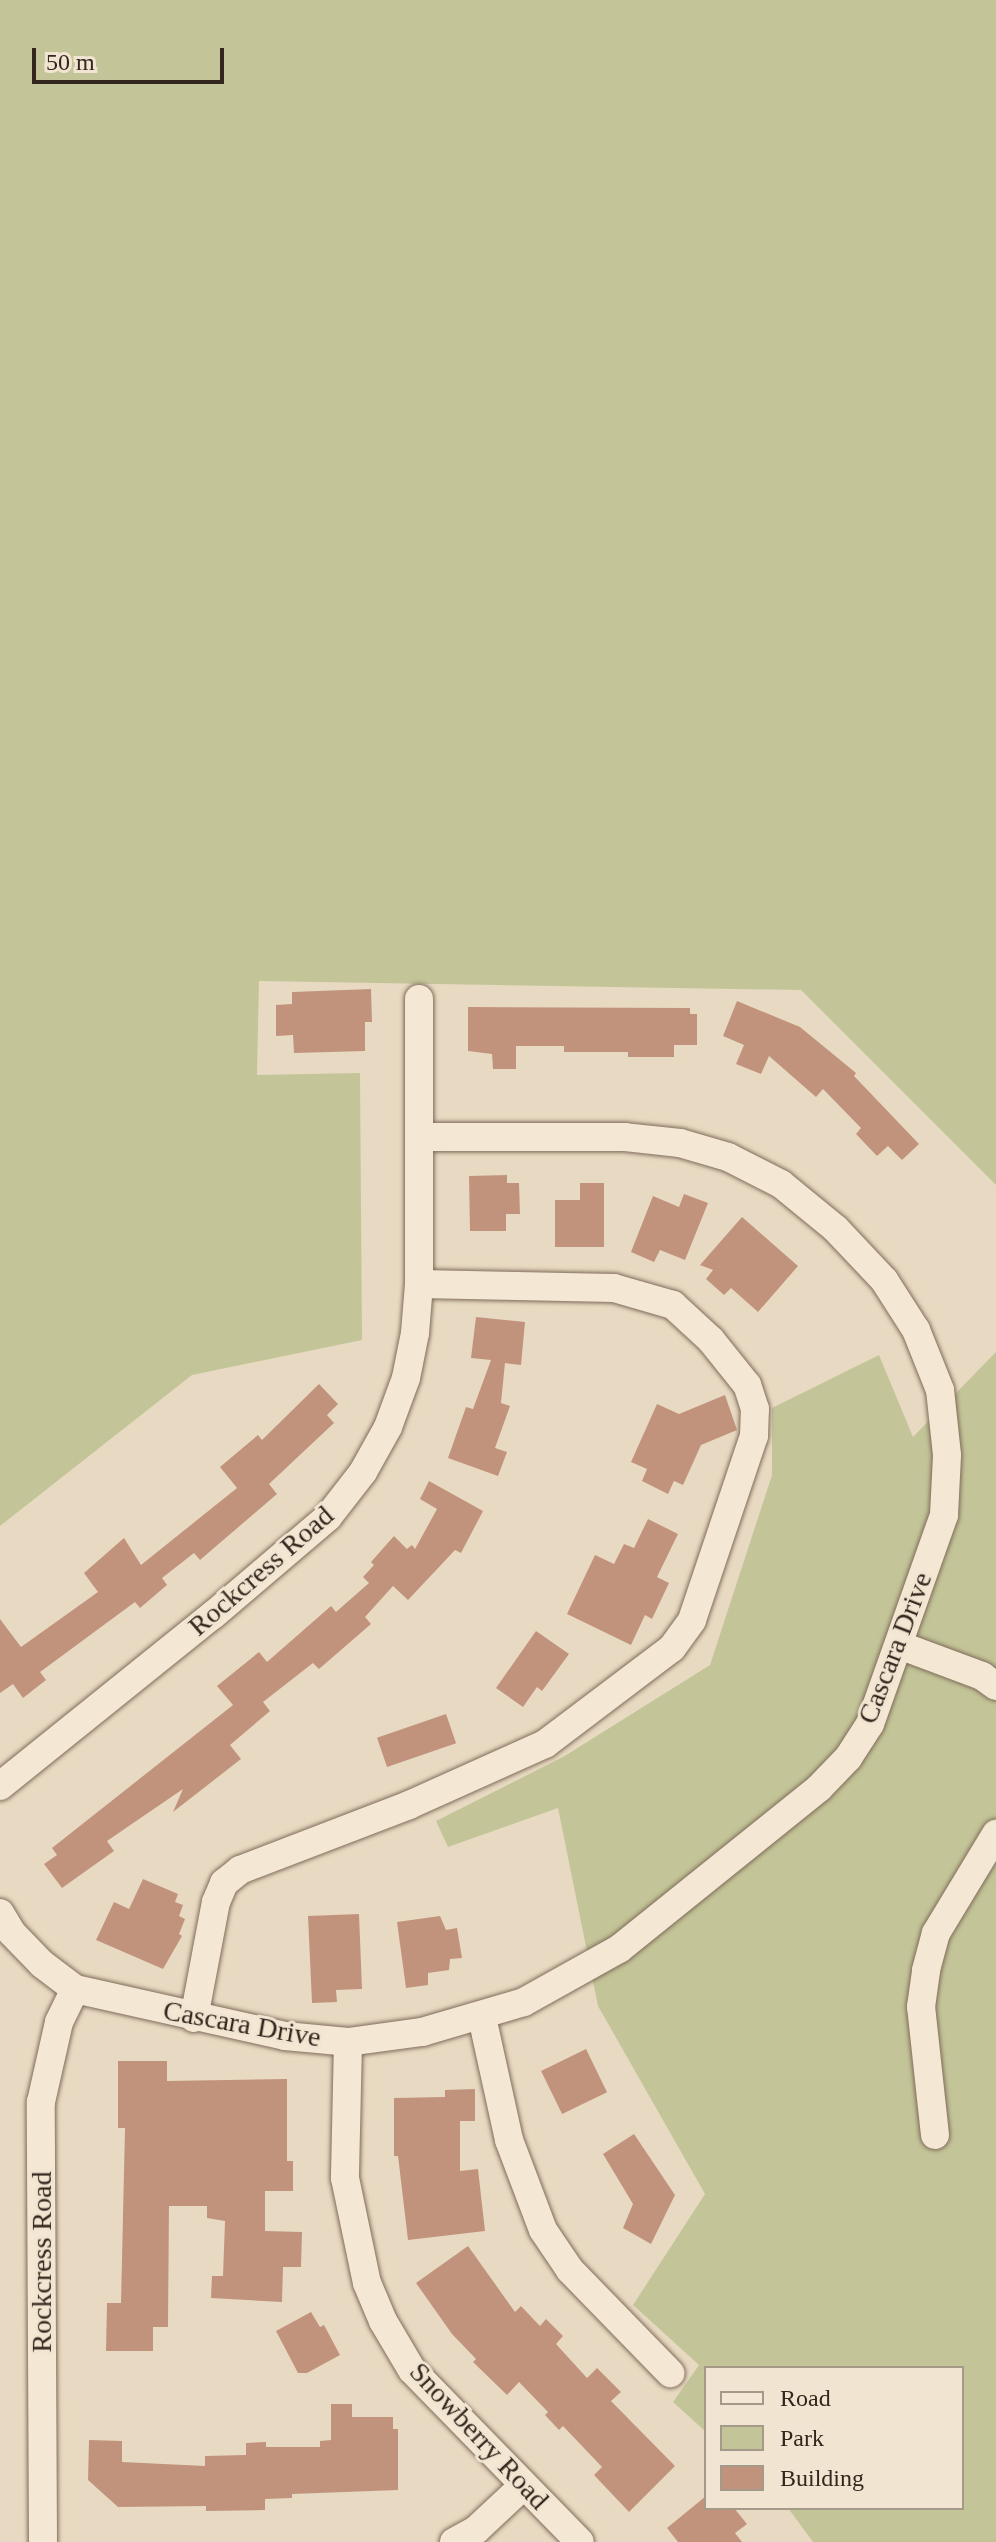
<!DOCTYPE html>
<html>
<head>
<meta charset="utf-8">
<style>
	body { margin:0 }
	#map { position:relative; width:996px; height:2542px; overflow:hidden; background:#e8dac2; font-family:Georgia,serif }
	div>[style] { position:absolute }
	.green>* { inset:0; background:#c3c598 }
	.building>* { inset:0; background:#c2937c; transform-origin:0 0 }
	.roads { filter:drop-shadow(0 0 2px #806c5b) drop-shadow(0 0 2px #806c5b) }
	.minor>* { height:28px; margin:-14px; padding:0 14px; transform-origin:14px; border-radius:14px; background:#f4e8d4 }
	span { translate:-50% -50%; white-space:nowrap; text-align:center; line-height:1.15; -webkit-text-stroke:6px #f1e5d1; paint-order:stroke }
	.street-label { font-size:28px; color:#32261e }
	.legend { position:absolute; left:704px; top:2366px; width:260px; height:144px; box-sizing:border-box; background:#f1e5d1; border:2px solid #a59989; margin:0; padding:10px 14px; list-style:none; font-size:24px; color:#32261e }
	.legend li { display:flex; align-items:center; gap:16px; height:40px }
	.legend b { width:40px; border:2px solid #a59989 }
	.scale { position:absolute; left:32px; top:48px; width:192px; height:36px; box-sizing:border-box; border:4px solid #32261e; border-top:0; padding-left:10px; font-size:24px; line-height:28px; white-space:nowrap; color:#32261e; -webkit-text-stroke:6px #f1e5d1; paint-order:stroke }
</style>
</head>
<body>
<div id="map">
	<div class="green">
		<i style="clip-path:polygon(0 0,996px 0,996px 1185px,801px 990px,259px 981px,257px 1075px,360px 1073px,362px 1340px,192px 1375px,0 1526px)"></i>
		<i style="clip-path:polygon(996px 1352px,996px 2542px,813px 2542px,788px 2508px,962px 2508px,962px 2368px,706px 2368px,706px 2432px,673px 2402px,699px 2365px,633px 2305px,705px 2194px,598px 2006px,558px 1808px,448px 1847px,436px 1821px,563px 1757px,710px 1665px,772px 1475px,772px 1408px,879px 1355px,913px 1437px)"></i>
	</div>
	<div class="building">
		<i style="clip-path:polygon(371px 989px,372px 1022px,365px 1022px,365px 1051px,294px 1053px,293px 1035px,276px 1036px,276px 1005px,292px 1004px,292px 992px)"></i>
		<i style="clip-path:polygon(737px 1001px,800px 1027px,856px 1073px,854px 1076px,919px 1144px,902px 1160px,888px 1146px,877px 1156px,856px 1134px,861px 1128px,823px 1089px,816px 1097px,769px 1056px,761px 1074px,736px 1064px,744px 1045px,723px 1036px)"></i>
		<i style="clip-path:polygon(468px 1007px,690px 1008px,690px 1014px,697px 1014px,697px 1045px,674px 1045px,674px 1057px,628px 1057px,628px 1052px,564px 1052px,564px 1046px,516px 1046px,516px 1069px,493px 1069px,492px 1054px,468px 1051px)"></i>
		<i style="clip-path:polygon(507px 1175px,507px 1183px,519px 1183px,520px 1214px,506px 1214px,506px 1231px,470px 1231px,469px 1176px)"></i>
		<i style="clip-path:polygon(580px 1183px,604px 1183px,604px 1247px,555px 1247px,555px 1200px,580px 1200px)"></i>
		<i style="clip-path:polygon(684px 1194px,708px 1203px,685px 1260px,660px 1250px,654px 1262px,631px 1252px,653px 1196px,679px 1207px)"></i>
		<i style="clip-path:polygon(742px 1217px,798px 1266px,758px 1312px,731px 1288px,724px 1295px,706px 1279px,713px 1270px,700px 1265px)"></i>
		<i style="clip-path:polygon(476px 1317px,525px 1322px,521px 1365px,505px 1363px,501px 1403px,510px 1406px,495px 1448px,507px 1452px,498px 1476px,448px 1458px,466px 1407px,473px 1409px,491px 1360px,471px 1358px)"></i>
		<i style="clip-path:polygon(319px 1384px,338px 1404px,327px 1415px,334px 1423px,269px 1484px,277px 1494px,200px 1560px,194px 1553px,162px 1578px,167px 1585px,140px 1608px,135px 1602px,40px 1672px,46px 1680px,23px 1698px,13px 1684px,0 1693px,0 1619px,21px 1647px,98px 1592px,84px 1573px,124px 1538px,141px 1565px,237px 1488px,220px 1467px,258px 1435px,262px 1440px)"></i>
		<i style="clip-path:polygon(725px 1395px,737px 1430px,701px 1445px,683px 1485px,674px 1481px,668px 1494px,642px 1481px,647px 1469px,631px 1462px,657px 1404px,679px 1414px)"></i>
		<i style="clip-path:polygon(429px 1481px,483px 1511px,461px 1553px,455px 1550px,408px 1600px,393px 1586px,365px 1617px,371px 1624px,319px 1669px,313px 1663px,263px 1702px,270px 1711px,230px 1745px,241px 1759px,173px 1812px,183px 1789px,107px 1841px,114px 1851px,62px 1888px,44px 1864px,57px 1855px,52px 1848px,233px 1705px,217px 1686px,259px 1652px,267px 1662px,331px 1606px,336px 1612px,369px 1583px,363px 1577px,374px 1565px,371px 1562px,394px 1536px,407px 1549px,412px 1545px,415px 1549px,437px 1509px,420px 1499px)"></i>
		<i style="clip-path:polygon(648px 1519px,678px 1534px,657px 1577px,669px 1583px,652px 1619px,645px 1615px,631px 1645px,567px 1614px,595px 1555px,614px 1564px,624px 1544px,634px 1548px)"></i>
		<i style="clip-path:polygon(536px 1631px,569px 1654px,542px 1691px,537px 1687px,523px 1707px,496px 1688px)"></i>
		<i style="left:446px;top:1714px;width:31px;height:73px;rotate:71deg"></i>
		<i style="clip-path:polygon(143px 1879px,178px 1894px,175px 1902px,183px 1905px,179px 1916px,185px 1919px,179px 1934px,182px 1936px,163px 1969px,96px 1940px,114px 1902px,129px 1909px)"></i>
		<i style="clip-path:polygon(359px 1914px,362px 1989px,336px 1990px,337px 2002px,312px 2003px,308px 1916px)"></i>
		<i style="clip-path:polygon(440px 1916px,446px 1930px,457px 1928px,462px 1958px,450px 1959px,449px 1970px,428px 1973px,428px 1985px,406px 1988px,397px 1922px)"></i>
		<i style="left:586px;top:2049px;width:48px;height:50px;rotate:64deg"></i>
		<i style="clip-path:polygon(118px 2061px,167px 2061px,167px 2081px,287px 2079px,287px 2161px,293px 2161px,293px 2191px,265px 2191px,265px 2231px,302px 2232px,301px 2267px,283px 2267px,282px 2302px,211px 2298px,212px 2276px,223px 2276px,225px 2221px,207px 2218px,207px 2206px,169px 2206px,168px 2327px,153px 2327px,153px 2351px,106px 2351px,107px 2303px,121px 2303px,125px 2128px,118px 2128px)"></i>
		<i style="clip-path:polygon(475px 2089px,475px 2121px,460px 2121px,460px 2171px,478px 2169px,485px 2231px,408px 2240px,398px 2156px,394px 2156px,394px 2098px,445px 2097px,445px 2090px)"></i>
		<i style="clip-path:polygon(634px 2134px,675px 2195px,651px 2244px,623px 2228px,633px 2204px,603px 2154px)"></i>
		<i style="clip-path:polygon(468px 2246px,515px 2312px,521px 2306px,540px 2326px,546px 2319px,563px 2336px,556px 2344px,587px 2378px,597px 2368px,621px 2392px,611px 2401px,675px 2466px,629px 2512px,594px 2475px,602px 2467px,563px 2426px,559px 2430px,545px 2415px,548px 2412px,519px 2382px,507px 2395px,473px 2362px,476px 2359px,452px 2334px,416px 2283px)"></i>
		<i style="clip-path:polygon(311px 2312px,320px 2327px,324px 2325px,340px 2355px,307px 2373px,298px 2373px,276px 2331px)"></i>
		<i style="clip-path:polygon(331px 2404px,352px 2404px,352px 2417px,393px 2417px,393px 2429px,398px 2429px,398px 2490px,292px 2494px,292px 2498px,265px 2499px,265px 2510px,206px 2511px,206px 2506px,118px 2507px,88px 2480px,89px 2440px,122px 2441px,122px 2462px,205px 2466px,205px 2456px,246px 2455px,246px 2443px,266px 2442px,266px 2447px,320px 2447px,320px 2441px,331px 2440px)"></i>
		<i style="clip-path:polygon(706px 2496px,706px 2508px,734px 2508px,747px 2524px,735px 2533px,742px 2542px,678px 2542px,667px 2528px)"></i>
	</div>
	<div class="roads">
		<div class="minor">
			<i style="left:899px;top:1645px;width:89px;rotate:20.5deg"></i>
			<i style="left:982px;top:1676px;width:17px;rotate:36deg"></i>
			<i style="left:0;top:1786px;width:273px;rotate:-38.8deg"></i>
			<i style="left:213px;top:1615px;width:151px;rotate:-40.4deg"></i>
			<i style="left:328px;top:1517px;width:57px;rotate:-52.1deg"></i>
			<i style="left:363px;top:1472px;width:51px;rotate:-60.9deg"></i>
			<i style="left:388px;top:1427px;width:52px;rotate:-69.8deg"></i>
			<i style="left:406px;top:1378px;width:46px;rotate:-78.7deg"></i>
			<i style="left:415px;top:1333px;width:49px;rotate:-85.3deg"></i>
			<i style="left:419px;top:1284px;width:285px;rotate:-90deg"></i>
			<i style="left:0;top:1913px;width:23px;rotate:59deg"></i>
			<i style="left:12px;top:1933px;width:43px;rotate:45.9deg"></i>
			<i style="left:42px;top:1964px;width:41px;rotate:37.1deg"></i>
			<i style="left:75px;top:1989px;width:215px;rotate:12.6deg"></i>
			<i style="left:285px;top:2036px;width:63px;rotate:5.4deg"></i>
			<i style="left:348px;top:2042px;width:75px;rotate:-7.7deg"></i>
			<i style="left:422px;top:2032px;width:106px;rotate:-16.4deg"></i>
			<i style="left:524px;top:2002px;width:109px;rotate:-29.2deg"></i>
			<i style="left:619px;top:1949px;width:257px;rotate:-38.8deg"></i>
			<i style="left:819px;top:1788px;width:42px;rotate:-46deg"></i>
			<i style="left:848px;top:1758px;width:40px;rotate:-57.1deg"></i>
			<i style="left:870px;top:1724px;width:222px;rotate:-70.5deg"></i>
			<i style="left:944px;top:1515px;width:60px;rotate:-87.1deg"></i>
			<i style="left:947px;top:1455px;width:65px;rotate:-96.1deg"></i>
			<i style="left:940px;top:1390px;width:65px;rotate:-111.8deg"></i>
			<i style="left:916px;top:1330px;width:59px;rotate:-122.6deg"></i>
			<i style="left:884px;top:1280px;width:70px;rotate:-133.3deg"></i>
			<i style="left:836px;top:1229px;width:71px;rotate:-140.7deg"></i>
			<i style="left:781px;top:1184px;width:59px;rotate:-153deg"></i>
			<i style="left:728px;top:1157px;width:50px;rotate:-163.7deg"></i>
			<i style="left:680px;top:1143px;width:55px;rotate:-173.8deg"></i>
			<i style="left:625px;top:1137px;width:205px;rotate:180deg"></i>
			<i style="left:482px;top:2017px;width:126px;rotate:77.6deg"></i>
			<i style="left:509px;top:2140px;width:96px;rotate:69.3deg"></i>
			<i style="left:543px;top:2230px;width:48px;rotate:56deg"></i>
			<i style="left:570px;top:2270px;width:144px;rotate:45.8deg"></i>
			<i style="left:194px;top:2018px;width:118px;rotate:-79.3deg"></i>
			<i style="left:216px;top:1902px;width:21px;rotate:-67deg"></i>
			<i style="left:224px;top:1883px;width:21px;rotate:-39deg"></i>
			<i style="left:240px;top:1870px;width:181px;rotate:-21deg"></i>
			<i style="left:409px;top:1805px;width:149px;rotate:-24.2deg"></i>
			<i style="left:545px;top:1744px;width:159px;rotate:-37.1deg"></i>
			<i style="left:672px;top:1648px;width:34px;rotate:-54deg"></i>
			<i style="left:692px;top:1620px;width:194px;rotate:-71.4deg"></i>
			<i style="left:754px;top:1436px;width:27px;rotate:-88deg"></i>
			<i style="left:755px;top:1409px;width:25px;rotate:-108deg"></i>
			<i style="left:747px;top:1385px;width:58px;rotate:-128.7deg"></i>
			<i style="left:711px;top:1340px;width:52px;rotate:-137.4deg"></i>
			<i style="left:673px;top:1305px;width:61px;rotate:-163.9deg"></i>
			<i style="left:614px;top:1288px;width:195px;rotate:-178.8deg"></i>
			<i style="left:348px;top:2042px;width:136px;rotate:91.3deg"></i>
			<i style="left:345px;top:2178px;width:107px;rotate:78.2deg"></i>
			<i style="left:367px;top:2283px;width:41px;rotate:67.2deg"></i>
			<i style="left:383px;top:2321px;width:57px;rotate:59.4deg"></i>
			<i style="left:412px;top:2370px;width:240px;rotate:45.7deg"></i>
			<i style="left:935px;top:2135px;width:129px;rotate:-96.2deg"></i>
			<i style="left:921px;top:2007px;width:37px;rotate:-82deg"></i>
			<i style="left:926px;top:1970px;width:38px;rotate:-75deg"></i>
			<i style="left:936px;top:1933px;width:116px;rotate:-58.8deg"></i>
			<i style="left:43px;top:2542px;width:440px;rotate:-90.3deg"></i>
			<i style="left:41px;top:2102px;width:82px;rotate:-77.3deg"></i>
			<i style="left:59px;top:2022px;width:37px;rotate:-64deg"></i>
			<i style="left:454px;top:2542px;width:26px;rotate:-29deg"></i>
			<i style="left:477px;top:2529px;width:64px;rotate:-43.1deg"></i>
		</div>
	</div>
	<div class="street-label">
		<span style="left:261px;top:1571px;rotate:-41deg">Rockcress Road</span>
		<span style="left:895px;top:1648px;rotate:-69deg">Cascara Drive</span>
		<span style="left:242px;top:2024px;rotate:10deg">Cascara Drive</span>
		<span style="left:42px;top:2262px;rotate:-90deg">Rockcress Road</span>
		<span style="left:479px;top:2436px;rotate:47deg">Snowberry Road</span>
	</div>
	<ul class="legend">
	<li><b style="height:10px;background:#f4e8d4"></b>Road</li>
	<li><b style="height:22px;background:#c3c598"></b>Park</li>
	<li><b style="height:22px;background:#c2937c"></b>Building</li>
	</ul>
	<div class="scale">50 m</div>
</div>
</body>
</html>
